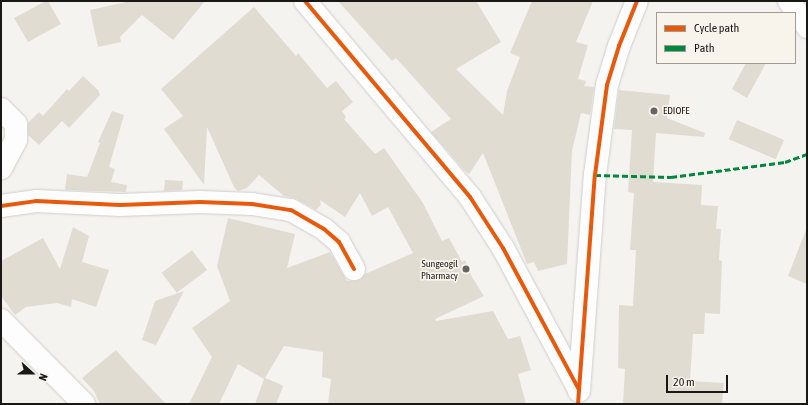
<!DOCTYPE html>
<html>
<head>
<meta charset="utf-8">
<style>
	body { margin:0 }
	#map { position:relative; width:808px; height:405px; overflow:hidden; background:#f5f3ef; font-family:"Asap Condensed",sans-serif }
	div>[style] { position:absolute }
	.building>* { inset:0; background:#e1dcd2; transform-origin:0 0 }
	.roads { filter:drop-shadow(0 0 1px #cfcdca) drop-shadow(0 0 1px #cfcdca) }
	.minor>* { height:22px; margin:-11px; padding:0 11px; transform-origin:11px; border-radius:11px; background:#fefdfd }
	.quiet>* { height:3px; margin-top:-1.5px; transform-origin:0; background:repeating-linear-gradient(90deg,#00873e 0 6px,transparent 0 9px) }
	.cycleway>* { height:4px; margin:-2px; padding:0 2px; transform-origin:2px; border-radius:2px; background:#e8590c }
	.dots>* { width:11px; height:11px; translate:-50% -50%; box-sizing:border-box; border:2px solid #f8f4ec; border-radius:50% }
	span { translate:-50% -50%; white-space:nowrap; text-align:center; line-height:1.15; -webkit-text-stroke:3.5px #f8f4ec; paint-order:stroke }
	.poi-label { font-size:10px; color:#1a1815 }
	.left { translate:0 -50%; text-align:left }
	.right { translate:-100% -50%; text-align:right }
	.frame { position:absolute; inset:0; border:2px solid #1a1815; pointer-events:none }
	.legend { position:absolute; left:656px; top:12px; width:140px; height:52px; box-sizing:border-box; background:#f8f4ec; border:1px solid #9f9c96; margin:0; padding:5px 7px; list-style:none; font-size:12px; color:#1a1815 }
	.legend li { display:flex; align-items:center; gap:8px; height:20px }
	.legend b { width:20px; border:1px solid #9f9c96 }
	.north { position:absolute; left:12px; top:353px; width:40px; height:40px; -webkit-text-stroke:3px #f8f4ec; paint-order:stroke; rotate:111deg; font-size:11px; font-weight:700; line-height:16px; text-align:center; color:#1a1815 }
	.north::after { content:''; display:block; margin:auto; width:14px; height:18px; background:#1a1815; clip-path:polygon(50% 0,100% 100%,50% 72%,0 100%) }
	.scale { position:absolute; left:666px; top:375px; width:62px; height:18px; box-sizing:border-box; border:2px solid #1a1815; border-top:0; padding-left:5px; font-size:12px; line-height:14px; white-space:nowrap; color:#1a1815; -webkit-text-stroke:3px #f8f4ec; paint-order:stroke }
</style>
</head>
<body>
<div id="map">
	<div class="building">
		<i style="clip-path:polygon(46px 1px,48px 1px,61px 24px,28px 42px,14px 18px)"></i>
		<i style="clip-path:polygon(125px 1px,205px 1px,173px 40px,142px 15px,120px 37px,121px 42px,98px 47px,90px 10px,126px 2px)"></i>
		<i style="clip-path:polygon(338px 1px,476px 1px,501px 42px,456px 69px,503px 115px,507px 91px,520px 57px,510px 53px,532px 1px,593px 1px,576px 42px,588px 45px,578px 79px,586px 81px,584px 86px,594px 87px,590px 115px,581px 113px,572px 151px,567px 264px,538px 271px,534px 262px,527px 264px,483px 153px,469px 174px,465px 171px,431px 132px,451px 119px,396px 58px,392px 61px)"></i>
		<i style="clip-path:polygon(254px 7px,296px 56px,298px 53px,327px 88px,336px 81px,353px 102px,342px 111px,346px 117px,344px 119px,375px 154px,384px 148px,423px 203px,442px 241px,449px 238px,462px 262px,465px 260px,472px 277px,484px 296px,435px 319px,436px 321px,493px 311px,508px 339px,520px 336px,531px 370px,518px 374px,526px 404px,328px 404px,331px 379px,322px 377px,323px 352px,284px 346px,265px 378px,282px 385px,283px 387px,276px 404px,255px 404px,264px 379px,238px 364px,219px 404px,189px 404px,212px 357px,192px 328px,230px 301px,217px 266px,228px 218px,295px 234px,287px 268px,330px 252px,347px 281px,360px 280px,365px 274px,413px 253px,388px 207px,372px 216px,360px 193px,345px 217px,320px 200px,321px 205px,316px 210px,297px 199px,284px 196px,259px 175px,247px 188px,238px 191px,234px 187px,207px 127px,204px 185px,164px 129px,183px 116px,161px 89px)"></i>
		<i style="clip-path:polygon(746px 63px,766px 63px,747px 98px,732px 89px)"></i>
		<i style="clip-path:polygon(83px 76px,98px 90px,100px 95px,69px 128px,62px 121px,39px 145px,28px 135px,28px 123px,39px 112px,43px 116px,67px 89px,69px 91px)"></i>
		<i style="clip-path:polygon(619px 90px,670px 95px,667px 118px,705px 133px,704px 137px,656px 133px,653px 182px,702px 185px,701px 205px,718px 206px,716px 229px,721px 229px,719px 260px,722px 261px,720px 314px,705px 313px,704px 334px,693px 334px,690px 381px,724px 383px,722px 404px,623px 404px,625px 369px,618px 368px,619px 305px,633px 306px,636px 250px,630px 250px,634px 193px,628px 192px,632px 130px,614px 129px)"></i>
		<i style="clip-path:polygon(112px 111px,124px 115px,109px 167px,115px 169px,111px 182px,127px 185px,126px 192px,65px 190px,67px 174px,87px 177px,100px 143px,98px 142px)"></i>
		<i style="left:737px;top:120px;width:51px;height:21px;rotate:23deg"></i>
		<i style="clip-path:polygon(165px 180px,183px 181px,182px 190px,164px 191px)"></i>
		<i style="clip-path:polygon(73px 227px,89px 236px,82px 262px,109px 270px,96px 307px,72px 299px,71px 307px,57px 303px,26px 307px,15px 315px,1px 296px,1px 261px,43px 238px,60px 269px)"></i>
		<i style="clip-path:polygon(806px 230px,807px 230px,807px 284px,788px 276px)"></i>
		<i style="left:192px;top:250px;width:25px;height:38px;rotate:53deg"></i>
		<i style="clip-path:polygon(184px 291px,156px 345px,142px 340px,155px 301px)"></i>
		<i style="clip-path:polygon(116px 350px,132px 368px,166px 404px,100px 404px,94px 391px,82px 378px)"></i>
	</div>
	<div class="roads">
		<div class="minor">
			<i style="left:305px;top:1px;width:256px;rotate:49.9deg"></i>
			<i style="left:470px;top:197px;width:61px;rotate:57.1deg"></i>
			<i style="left:503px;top:248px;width:161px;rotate:61.8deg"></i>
			<i style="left:789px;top:1px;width:32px;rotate:55deg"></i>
			<i style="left:1px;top:109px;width:21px;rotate:45deg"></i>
			<i style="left:16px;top:124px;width:16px;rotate:90deg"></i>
			<i style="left:16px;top:140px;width:32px;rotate:118deg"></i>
			<i style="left:1px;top:206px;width:35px;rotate:-8deg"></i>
			<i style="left:36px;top:201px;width:84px;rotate:2.7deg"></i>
			<i style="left:120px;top:205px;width:80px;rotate:-2.1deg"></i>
			<i style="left:200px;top:202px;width:52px;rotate:2.2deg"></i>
			<i style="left:252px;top:204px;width:39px;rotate:9deg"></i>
			<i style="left:291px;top:210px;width:38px;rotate:30deg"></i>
			<i style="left:324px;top:229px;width:20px;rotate:41deg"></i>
			<i style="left:339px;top:242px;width:31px;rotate:61deg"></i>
			<i style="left:1px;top:320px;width:118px;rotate:45.3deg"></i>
			<i style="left:579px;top:391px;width:217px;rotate:-85.8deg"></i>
			<i style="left:595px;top:175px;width:91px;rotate:-82.4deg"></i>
			<i style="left:607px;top:85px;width:41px;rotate:-72.9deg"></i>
			<i style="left:619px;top:46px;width:48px;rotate:-68.2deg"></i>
		</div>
	</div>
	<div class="quiet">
		<i style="left:595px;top:175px;width:76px;rotate:1.5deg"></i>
		<i style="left:671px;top:177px;width:115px;rotate:-7.5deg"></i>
		<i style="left:785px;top:162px;width:23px;rotate:-20deg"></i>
	</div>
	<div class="cycleway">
		<i style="left:305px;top:1px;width:256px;rotate:49.9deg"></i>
		<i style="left:470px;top:197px;width:61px;rotate:57.1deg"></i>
		<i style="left:503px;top:248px;width:161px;rotate:61.8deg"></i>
		<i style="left:1px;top:206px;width:35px;rotate:-8deg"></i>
		<i style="left:36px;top:201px;width:84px;rotate:2.7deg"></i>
		<i style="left:120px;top:205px;width:80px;rotate:-2.1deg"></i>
		<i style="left:200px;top:202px;width:52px;rotate:2.2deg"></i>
		<i style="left:252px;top:204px;width:39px;rotate:9deg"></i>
		<i style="left:291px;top:210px;width:38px;rotate:30deg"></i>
		<i style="left:324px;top:229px;width:20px;rotate:41deg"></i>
		<i style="left:339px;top:242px;width:31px;rotate:61deg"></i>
		<i style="left:578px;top:404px;width:230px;rotate:-85.8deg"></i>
		<i style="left:595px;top:175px;width:91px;rotate:-82.4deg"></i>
		<i style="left:607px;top:85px;width:41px;rotate:-72.9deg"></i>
		<i style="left:619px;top:46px;width:48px;rotate:-68.2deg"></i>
	</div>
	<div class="dots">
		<i style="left:654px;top:111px;background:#676561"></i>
		<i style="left:466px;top:269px;background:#676561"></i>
	</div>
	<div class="poi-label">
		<span class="left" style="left:663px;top:111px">EDIOFE</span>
		<span class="right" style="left:458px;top:269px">Sungeogil<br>Pharmacy</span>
	</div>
	<div class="frame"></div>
	<ul class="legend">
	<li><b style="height:5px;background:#e8590c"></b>Cycle path</li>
	<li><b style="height:5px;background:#00873e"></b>Path</li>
	</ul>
	<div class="north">N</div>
	<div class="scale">20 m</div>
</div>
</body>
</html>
